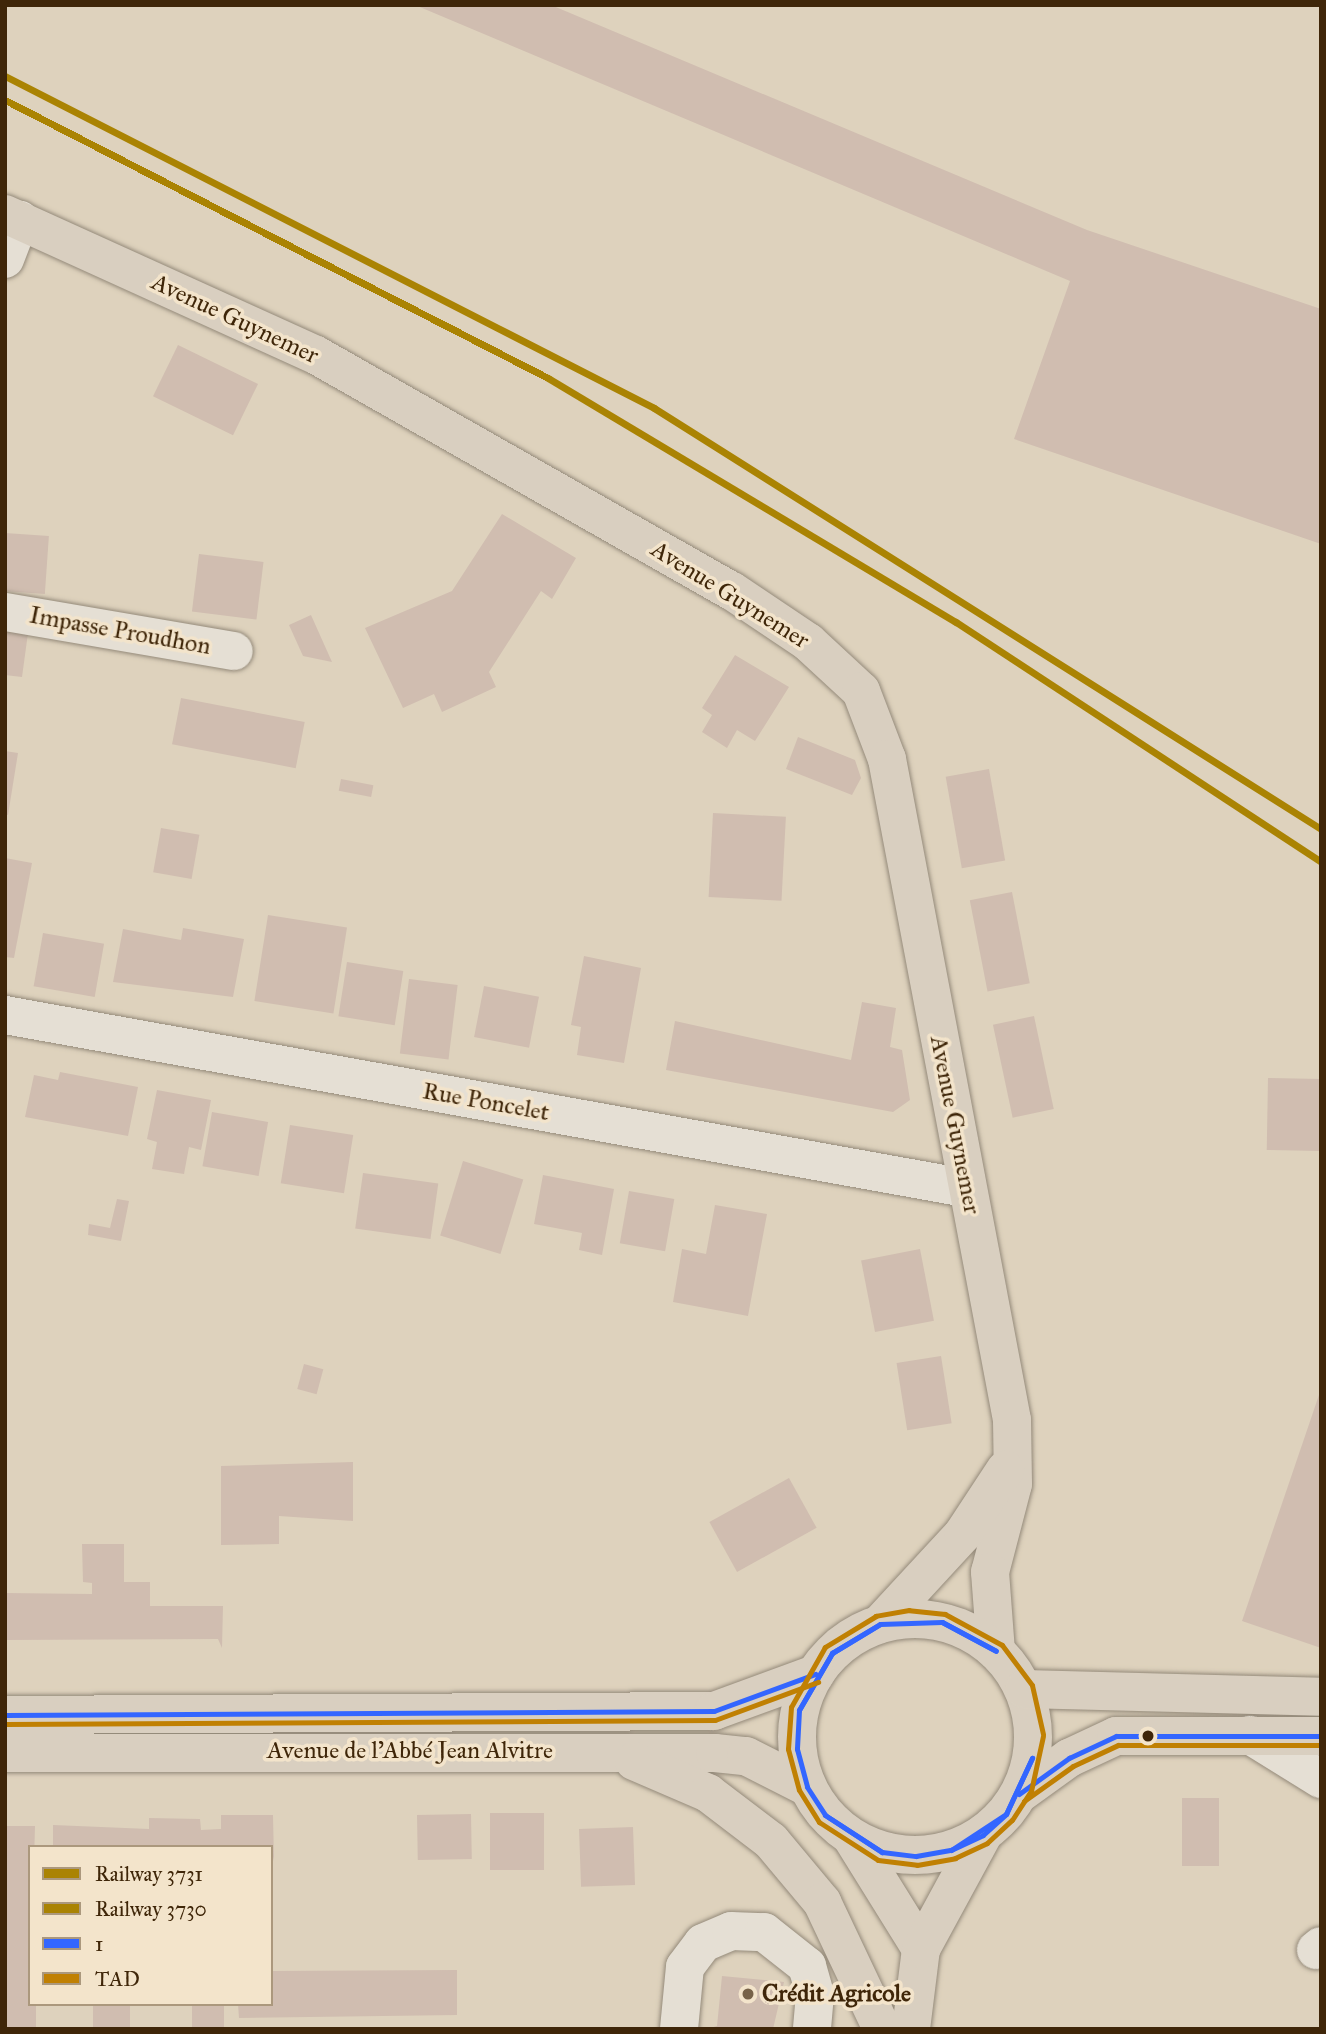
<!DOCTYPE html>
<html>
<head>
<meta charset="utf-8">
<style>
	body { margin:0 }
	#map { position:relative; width:1326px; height:2034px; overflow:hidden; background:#ded2bd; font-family:"IM FELL Great Primer",serif }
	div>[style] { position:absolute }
	.building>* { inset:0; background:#d0bdb0; transform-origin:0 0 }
	.roads { filter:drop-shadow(0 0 2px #948a7a) drop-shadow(0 0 2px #948a7a) }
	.minor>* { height:38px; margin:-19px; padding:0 19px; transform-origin:19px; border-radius:19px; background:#e5dfd4 }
	.major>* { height:38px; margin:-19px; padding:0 19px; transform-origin:19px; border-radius:19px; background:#d9cfc0 }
	.major>.ring { margin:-19px; padding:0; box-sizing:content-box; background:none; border:38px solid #d9cfc0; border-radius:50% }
	.bus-1>* { height:5px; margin:-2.5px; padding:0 2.5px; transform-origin:2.5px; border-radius:2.5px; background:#36f }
	.bus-2>* { height:5px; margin:-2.5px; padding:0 2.5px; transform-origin:2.5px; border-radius:2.5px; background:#c08003 }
	.rail-1>* { height:7px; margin:-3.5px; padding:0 3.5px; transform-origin:3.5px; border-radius:3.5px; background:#aa8303 }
	.rail-2>* { height:7px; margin:-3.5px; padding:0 3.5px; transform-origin:3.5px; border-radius:3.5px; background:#aa8303 }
	.dots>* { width:19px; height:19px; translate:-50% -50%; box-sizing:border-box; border:4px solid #f3e4cb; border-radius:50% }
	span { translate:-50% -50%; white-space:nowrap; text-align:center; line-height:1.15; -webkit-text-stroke:7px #f3e4cb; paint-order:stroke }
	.street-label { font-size:24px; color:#3f2609 }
	.poi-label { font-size:24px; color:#3f2609; font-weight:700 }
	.left { translate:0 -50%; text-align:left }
	.frame { position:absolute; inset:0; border:7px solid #3f2609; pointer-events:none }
	.legend { position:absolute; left:28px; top:1845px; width:245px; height:161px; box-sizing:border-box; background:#f3e4cb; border:2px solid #ab987d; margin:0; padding:9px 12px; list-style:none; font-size:21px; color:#3f2609 }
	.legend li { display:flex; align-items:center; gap:14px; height:35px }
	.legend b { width:35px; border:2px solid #ab987d }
</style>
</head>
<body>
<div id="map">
	<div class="building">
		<i style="clip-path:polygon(415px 5px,551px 5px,1087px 230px,1321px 309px,1321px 544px,1014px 439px,1070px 281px)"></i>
		<i style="left:178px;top:345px;width:89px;height:57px;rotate:26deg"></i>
		<i style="clip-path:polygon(502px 514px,576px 558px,552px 599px,541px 591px,489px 672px,496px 687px,442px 712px,434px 694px,403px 708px,365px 628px,452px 591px)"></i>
		<i style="left:5px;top:533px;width:44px;height:58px;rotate:4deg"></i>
		<i style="left:199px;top:554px;width:65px;height:58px;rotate:7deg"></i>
		<i style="clip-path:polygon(311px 615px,332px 662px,303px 656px,289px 625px)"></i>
		<i style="clip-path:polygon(5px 630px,28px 633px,22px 677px,5px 675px)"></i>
		<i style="clip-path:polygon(735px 655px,789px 687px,755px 741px,737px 730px,727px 748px,702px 732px,712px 715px,702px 708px)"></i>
		<i style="left:181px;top:698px;width:126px;height:47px;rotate:11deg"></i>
		<i style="clip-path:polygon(798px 737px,855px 760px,861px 778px,852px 795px,786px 769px)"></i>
		<i style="clip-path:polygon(5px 751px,18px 753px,8px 815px,5px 814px)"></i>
		<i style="left:989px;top:769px;width:93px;height:44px;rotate:80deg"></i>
		<i style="left:341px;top:779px;width:33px;height:12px;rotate:11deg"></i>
		<i style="left:713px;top:813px;width:73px;height:84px;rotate:3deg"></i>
		<i style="left:161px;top:828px;width:39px;height:45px;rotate:10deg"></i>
		<i style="clip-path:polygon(5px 858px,32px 863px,14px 958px,5px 957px)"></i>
		<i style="left:1012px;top:892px;width:93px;height:43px;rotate:79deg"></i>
		<i style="left:268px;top:915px;width:80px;height:87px;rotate:9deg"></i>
		<i style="clip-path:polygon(183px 928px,244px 939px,233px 997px,113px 982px,123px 929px,181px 940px)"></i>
		<i style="left:43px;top:933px;width:62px;height:54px;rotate:10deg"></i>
		<i style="clip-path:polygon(584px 956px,641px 968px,624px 1063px,577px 1055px,581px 1027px,571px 1025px)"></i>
		<i style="left:347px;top:962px;width:57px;height:55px;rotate:9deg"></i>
		<i style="left:409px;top:979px;width:49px;height:75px;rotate:7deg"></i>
		<i style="left:484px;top:986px;width:56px;height:52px;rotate:11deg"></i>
		<i style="clip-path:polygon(862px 1002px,896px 1008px,890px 1047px,902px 1050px,910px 1100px,893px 1112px,666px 1070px,675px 1021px,851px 1060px)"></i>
		<i style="left:1034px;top:1016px;width:95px;height:42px;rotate:78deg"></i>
		<i style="clip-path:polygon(60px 1072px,138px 1087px,128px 1136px,25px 1117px,34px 1075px,58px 1080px)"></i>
		<i style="left:1268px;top:1078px;width:53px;height:72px;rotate:1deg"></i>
		<i style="clip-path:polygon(157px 1090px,211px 1100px,201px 1150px,189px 1147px,184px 1174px,152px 1169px,157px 1142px,147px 1139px)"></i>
		<i style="left:212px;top:1112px;width:57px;height:55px;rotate:10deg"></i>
		<i style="left:290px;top:1125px;width:64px;height:59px;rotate:9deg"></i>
		<i style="left:463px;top:1161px;width:63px;height:78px;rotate:17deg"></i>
		<i style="left:363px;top:1173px;width:76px;height:56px;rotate:8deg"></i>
		<i style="clip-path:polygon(543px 1175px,614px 1189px,602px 1255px,579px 1250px,582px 1233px,534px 1224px)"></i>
		<i style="left:629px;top:1191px;width:46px;height:53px;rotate:10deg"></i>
		<i style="clip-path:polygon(117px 1199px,129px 1201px,121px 1241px,88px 1235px,89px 1224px,110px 1228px)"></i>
		<i style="clip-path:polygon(715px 1205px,767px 1214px,748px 1316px,673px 1302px,682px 1249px,706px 1254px)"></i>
		<i style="left:920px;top:1249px;width:73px;height:60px;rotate:79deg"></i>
		<i style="left:941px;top:1356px;width:68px;height:45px;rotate:81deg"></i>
		<i style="left:304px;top:1364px;width:20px;height:26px;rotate:15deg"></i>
		<i style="clip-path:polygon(1320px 1392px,1321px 1392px,1321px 1648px,1242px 1621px)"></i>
		<i style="clip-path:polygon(353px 1462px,353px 1521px,279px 1516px,279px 1544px,221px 1545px,221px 1466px)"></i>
		<i style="left:789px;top:1478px;width:57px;height:91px;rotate:61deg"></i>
		<i style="clip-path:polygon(82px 1544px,124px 1544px,124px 1582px,150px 1582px,150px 1606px,223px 1606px,222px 1648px,218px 1639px,5px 1640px,5px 1593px,92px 1594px,92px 1583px,83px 1582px)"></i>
		<i style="left:1182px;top:1798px;width:37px;height:68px"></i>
		<i style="left:490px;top:1813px;width:54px;height:57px"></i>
		<i style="left:471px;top:1814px;width:45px;height:54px;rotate:89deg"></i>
		<i style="clip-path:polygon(221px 1815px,273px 1815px,274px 1861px,271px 1847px,53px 1847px,53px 1825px,149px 1829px,149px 1818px,200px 1819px,201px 1830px,221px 1829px)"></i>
		<i style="clip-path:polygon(5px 1826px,35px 1826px,30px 2004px,36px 2004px,36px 2029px,5px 2029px)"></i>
		<i style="left:633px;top:1827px;width:58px;height:54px;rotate:88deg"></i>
		<i style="clip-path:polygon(457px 1970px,457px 2015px,239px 2018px,238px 2004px,271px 2004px,271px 1971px)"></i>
		<i style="clip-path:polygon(722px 1976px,784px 1982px,773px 2029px,707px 2029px,717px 2026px)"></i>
		<i style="left:93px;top:2004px;width:37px;height:24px"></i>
		<i style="left:192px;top:2004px;width:32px;height:25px"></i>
	</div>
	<div class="roads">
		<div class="minor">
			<i style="left:5px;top:259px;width:42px;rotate:-69deg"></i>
			<i style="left:5px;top:612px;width:232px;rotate:9.7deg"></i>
			<i style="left:5px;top:1015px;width:976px;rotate:10.21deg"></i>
			<i style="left:1250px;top:1735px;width:84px;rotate:31.8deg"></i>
			<i style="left:1316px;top:1950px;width:6px;rotate:-39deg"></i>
			<i style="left:679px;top:2029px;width:62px;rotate:-84.5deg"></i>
			<i style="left:685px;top:1967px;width:30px;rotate:-53deg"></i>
			<i style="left:703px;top:1943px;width:30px;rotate:-23deg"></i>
			<i style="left:731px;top:1931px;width:33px;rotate:2deg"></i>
			<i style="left:764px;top:1932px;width:55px;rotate:38.3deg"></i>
			<i style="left:807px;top:1966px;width:29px;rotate:74deg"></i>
			<i style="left:815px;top:1994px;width:35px;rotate:95deg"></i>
		</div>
		<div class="major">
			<i style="left:5px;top:214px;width:341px;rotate:24.4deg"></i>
			<i style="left:316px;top:355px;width:478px;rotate:29.6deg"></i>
			<i style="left:732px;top:591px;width:92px;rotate:33.9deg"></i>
			<i style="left:808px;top:642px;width:72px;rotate:42.8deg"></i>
			<i style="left:861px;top:691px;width:73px;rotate:69.1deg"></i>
			<i style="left:887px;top:759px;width:673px;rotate:79.29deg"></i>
			<i style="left:1012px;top:1420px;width:64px;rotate:89.1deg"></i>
			<i style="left:1013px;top:1484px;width:91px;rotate:104.6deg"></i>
			<i style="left:990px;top:1572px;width:79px;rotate:85.7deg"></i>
			<i class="ring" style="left:797px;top:1619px;width:198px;height:198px"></i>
			<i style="left:880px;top:1624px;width:122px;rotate:-47.3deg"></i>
			<i style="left:963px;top:1534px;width:77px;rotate:-56.7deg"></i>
			<i style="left:1024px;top:1689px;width:297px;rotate:1.5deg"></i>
			<i style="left:5px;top:1715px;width:709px;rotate:-0.32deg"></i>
			<i style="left:714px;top:1711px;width:108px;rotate:-20.1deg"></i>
			<i style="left:5px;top:1753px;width:710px"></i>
			<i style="left:715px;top:1753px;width:31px;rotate:6deg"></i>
			<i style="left:746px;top:1756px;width:68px;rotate:26.9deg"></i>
			<i style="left:634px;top:1761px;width:81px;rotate:23.4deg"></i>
			<i style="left:708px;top:1793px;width:79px;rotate:37.3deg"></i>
			<i style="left:771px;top:1841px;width:80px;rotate:50.1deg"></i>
			<i style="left:822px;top:1902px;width:140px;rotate:64.7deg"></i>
			<i style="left:1019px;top:1794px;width:62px;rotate:-35.8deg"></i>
			<i style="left:1069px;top:1758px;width:52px;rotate:-25.1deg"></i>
			<i style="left:1116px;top:1736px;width:205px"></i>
			<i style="left:852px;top:1838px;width:131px;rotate:58.1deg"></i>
			<i style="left:911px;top:2029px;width:81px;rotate:-82.9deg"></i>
			<i style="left:921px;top:1949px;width:130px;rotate:-61.5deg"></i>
		</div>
	</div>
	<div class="bus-1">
		<i style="left:942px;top:1622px;width:61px;rotate:28.2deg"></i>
		<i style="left:942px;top:1622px;width:61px;rotate:28.2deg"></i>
		<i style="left:880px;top:1624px;width:62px;rotate:-1.8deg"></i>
		<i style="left:832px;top:1653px;width:56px;rotate:-31.1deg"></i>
		<i style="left:832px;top:1653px;width:56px;rotate:-31.1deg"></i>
		<i style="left:799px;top:1710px;width:39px;rotate:93deg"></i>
		<i style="left:797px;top:1749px;width:39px;rotate:75deg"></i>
		<i style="left:807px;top:1787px;width:33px;rotate:57deg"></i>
		<i style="left:799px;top:1710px;width:66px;rotate:-59.9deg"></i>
		<i style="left:799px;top:1710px;width:66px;rotate:-59.9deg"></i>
		<i style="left:5px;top:1715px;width:709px;rotate:-0.32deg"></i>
		<i style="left:714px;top:1711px;width:108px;rotate:-20.1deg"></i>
		<i style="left:1019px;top:1794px;width:62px;rotate:-35.8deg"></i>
		<i style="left:1069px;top:1758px;width:52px;rotate:-25.1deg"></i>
		<i style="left:1116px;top:1736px;width:205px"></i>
		<i style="left:1006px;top:1814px;width:62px;rotate:-65.1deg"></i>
		<i style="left:1006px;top:1814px;width:62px;rotate:-65.1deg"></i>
		<i style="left:825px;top:1815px;width:68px;rotate:33deg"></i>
		<i style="left:825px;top:1815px;width:68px;rotate:33deg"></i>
		<i style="left:951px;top:1850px;width:66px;rotate:-33.2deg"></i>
		<i style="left:951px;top:1850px;width:35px;rotate:-25deg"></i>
		<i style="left:983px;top:1835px;width:31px;rotate:-42deg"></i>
		<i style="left:882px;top:1852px;width:34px;rotate:7deg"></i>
		<i style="left:916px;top:1856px;width:36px;rotate:-10deg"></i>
	</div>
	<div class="bus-2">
		<i style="left:5px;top:1724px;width:710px;rotate:-0.32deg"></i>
		<i style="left:715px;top:1720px;width:110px;rotate:-20.3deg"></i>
		<i style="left:1043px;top:1734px;width:50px;rotate:-102.7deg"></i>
		<i style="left:1032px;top:1685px;width:50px;rotate:-126.9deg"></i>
		<i style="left:1002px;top:1645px;width:65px;rotate:-151.5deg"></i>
		<i style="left:945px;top:1614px;width:36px;rotate:-174deg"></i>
		<i style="left:909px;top:1610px;width:34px;rotate:170deg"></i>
		<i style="left:876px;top:1616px;width:60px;rotate:148.7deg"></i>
		<i style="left:825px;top:1647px;width:69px;rotate:119.5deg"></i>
		<i style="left:791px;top:1707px;width:42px;rotate:94.1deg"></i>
		<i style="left:788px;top:1749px;width:42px;rotate:75deg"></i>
		<i style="left:799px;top:1790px;width:38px;rotate:58deg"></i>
		<i style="left:819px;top:1822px;width:70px;rotate:32.8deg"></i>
		<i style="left:878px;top:1860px;width:39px;rotate:7deg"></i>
		<i style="left:917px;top:1865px;width:39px;rotate:-10deg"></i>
		<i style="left:955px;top:1858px;width:35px;rotate:-25deg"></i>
		<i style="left:987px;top:1843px;width:34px;rotate:-43deg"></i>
		<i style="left:1012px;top:1820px;width:35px;rotate:-57deg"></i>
		<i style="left:1031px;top:1791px;width:56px;rotate:-77.7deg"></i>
		<i style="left:1024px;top:1801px;width:60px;rotate:-35.5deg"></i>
		<i style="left:1073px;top:1766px;width:50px;rotate:-25deg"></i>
		<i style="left:1118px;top:1745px;width:203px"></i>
	</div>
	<div class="rail-1">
		<i style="left:5px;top:100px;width:610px;rotate:27.11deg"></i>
		<i style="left:548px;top:378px;width:475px;rotate:30.9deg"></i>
		<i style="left:956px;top:622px;width:437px;rotate:33.3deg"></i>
	</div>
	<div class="rail-2">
		<i style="left:5px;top:76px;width:729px;rotate:27.09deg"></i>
		<i style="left:654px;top:408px;width:789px;rotate:32.26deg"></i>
	</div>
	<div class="dots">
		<i style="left:1148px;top:1736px;background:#3f2609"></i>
		<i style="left:748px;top:1994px;background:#776248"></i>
	</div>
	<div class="street-label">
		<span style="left:235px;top:319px;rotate:25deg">Avenue Guynemer</span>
		<span style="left:730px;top:595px;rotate:32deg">Avenue Guynemer</span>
		<span style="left:120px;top:631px;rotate:10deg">Impasse Proudhon</span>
		<span style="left:486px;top:1102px;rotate:10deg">Rue Poncelet</span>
		<span style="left:955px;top:1125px;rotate:79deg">Avenue Guynemer</span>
		<span style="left:410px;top:1751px">Avenue de l'Abbé Jean Alvitre</span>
	</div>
	<div class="poi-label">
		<span class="left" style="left:762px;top:1994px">Crédit Agricole</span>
	</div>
	<div class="frame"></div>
	<ul class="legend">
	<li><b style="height:9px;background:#aa8303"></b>Railway 3731</li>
	<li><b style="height:9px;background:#aa8303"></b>Railway 3730</li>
	<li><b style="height:9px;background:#36f"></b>1</li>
	<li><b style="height:9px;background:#c08003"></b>TAD</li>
	</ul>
</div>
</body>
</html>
